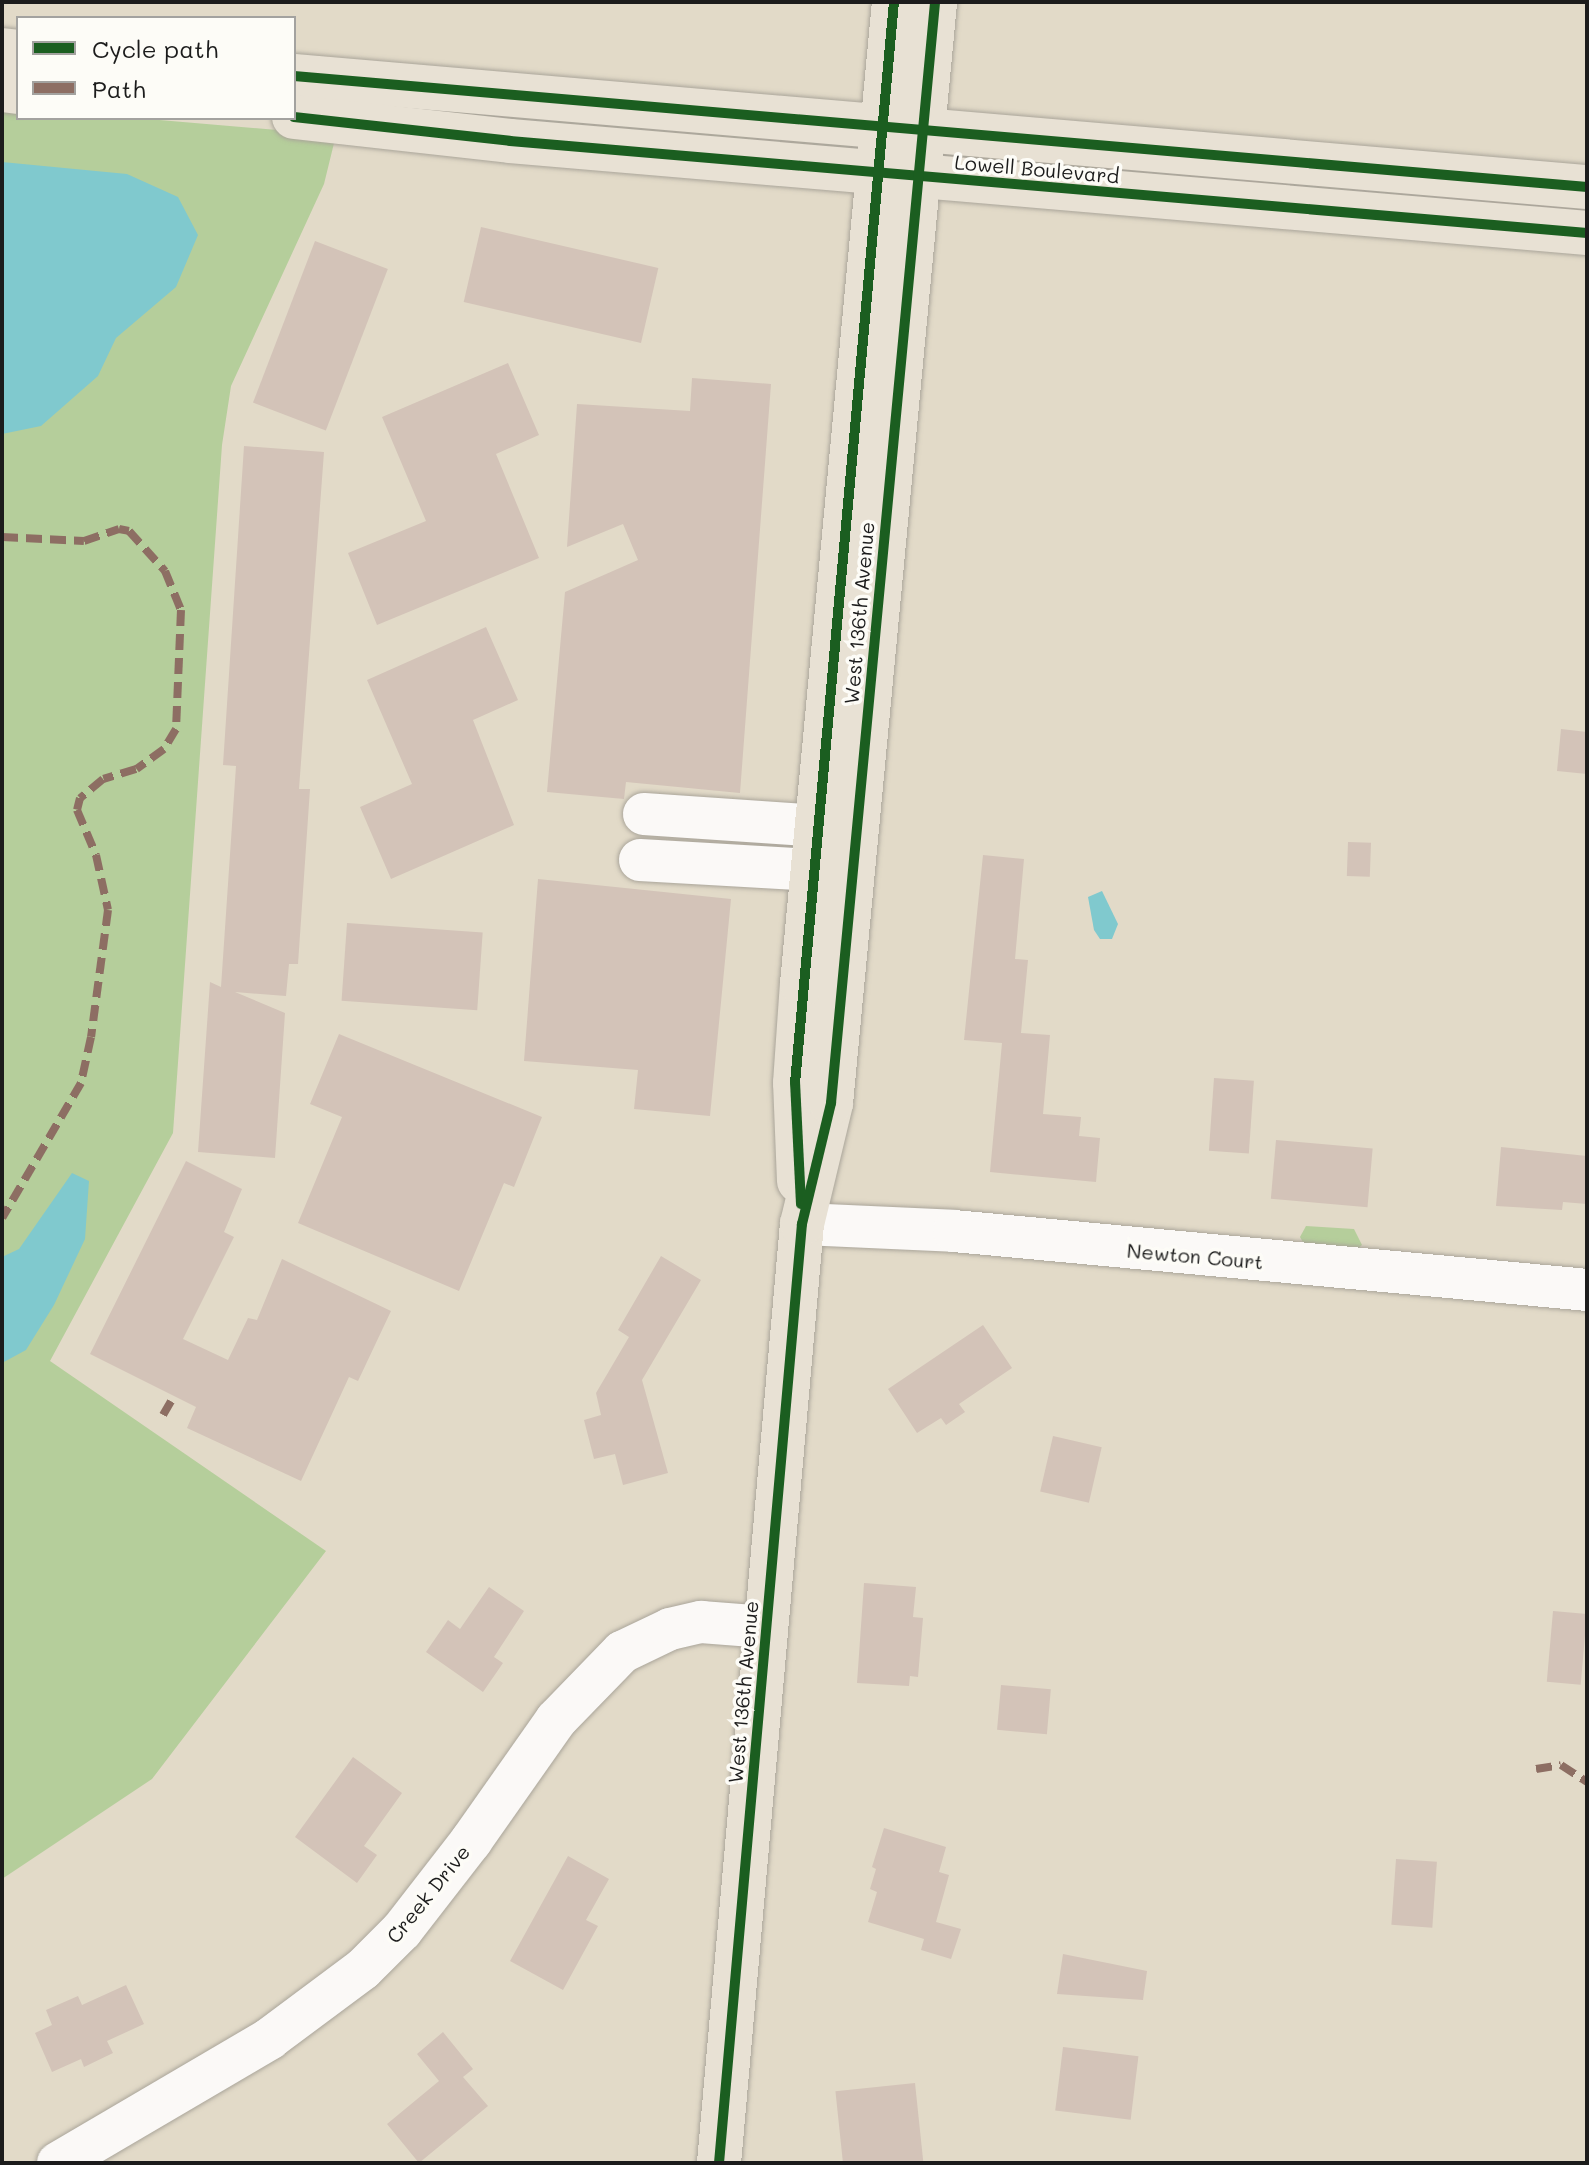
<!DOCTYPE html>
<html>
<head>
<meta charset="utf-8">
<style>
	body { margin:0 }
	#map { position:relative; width:1589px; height:2165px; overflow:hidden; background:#e2dac8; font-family:Mali,sans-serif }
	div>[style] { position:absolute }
	.green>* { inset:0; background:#b5ce9b }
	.water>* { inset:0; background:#80c9ce }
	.building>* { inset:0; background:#d3c3b8; transform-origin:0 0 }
	.roads { filter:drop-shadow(0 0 2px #aaa59a) drop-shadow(0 0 2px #aaa59a) }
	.minor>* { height:42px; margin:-21px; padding:0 21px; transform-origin:21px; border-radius:21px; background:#fbf9f7 }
	.major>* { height:44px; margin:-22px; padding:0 22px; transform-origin:22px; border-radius:22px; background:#e8e1d4 }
	.quiet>* { height:8px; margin-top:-4px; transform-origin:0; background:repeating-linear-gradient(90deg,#8d6e63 0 16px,transparent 0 24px) }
	.cycleway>* { height:10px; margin:-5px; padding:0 5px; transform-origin:5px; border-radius:5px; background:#1b5e20 }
	span { translate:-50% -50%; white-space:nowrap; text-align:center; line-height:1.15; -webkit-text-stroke:7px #fdfcf7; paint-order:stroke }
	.street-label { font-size:20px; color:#1c1c1c }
	.frame { position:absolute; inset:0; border:4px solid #1c1c1c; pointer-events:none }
	.legend { position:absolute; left:16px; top:16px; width:280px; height:104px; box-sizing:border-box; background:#fdfcf7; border:2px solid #a3a29f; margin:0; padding:10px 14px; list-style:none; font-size:24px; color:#1c1c1c }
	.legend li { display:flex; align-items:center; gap:16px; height:40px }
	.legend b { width:40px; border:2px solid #a3a29f }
</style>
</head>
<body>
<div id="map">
	<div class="green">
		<i style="clip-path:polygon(2px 108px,18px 109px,18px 118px,136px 118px,336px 135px,324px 184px,231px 386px,222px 445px,173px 1133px,50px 1361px,326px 1551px,152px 1779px,2px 1879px)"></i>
		<i style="clip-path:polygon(1306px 1226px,1354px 1229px,1362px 1245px,1355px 1251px,1305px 1246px,1300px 1237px)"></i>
	</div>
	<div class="water">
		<i style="clip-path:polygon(2px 162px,127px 174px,178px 197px,198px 235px,176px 287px,116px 338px,98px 376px,41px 426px,2px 434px)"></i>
		<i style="clip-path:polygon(1102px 891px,1118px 924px,1112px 939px,1100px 939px,1094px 930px,1088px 897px)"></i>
		<i style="clip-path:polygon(72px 1173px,89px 1181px,85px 1239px,54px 1305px,26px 1350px,2px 1363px,2px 1257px,19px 1249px)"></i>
	</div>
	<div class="building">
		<i style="left:481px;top:227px;width:182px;height:77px;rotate:13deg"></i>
		<i style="left:315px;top:241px;width:78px;height:173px;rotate:21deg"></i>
		<i style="clip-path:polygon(508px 363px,539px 435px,496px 454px,539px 558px,377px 625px,348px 553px,426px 521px,382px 417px)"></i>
		<i style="clip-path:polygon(692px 378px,771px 384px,740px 793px,626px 782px,624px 799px,547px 792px,565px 592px,638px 560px,623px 524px,567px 547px,577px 404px,690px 411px)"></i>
		<i style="clip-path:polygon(244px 446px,324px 452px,299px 789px,310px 789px,298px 964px,289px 964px,286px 996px,235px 992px,285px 1013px,275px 1158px,198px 1152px,210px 982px,221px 987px,236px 766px,223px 765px)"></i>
		<i style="clip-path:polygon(486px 627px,518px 700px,473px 720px,514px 825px,391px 879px,360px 807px,412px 784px,367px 680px)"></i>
		<i style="clip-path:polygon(1561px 729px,1587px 732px,1587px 774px,1557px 771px)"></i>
		<i style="left:1348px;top:842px;width:23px;height:34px;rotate:2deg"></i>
		<i style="clip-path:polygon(983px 855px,1024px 859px,1015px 959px,1028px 960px,1021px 1033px,1050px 1035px,1043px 1114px,1081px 1117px,1079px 1136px,1100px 1138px,1096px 1182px,990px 1172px,1002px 1043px,964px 1040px)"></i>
		<i style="clip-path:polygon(538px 879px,731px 899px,710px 1116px,634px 1109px,638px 1070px,524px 1061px)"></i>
		<i style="left:347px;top:923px;width:136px;height:78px;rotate:4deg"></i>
		<i style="clip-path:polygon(339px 1034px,542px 1117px,514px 1187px,504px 1183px,459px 1291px,298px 1223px,342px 1117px,310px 1104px)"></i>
		<i style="left:1214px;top:1078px;width:40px;height:73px;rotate:4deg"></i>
		<i style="left:1276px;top:1140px;width:97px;height:59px;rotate:5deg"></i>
		<i style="clip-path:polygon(1501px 1147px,1587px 1156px,1587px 1204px,1563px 1202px,1562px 1210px,1496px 1206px)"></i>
		<i style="clip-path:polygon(186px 1161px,242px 1189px,224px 1232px,234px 1237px,183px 1339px,228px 1360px,248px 1318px,257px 1320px,282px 1259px,391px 1311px,358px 1381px,349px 1377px,301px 1481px,187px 1428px,196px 1407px,90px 1354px)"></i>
		<i style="clip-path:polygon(661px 1256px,701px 1280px,642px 1380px,668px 1473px,623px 1485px,615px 1454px,594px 1459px,584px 1420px,601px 1415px,596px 1393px,629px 1337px,618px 1330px)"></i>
		<i style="clip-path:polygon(983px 1325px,1012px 1368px,959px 1404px,965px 1412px,946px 1425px,941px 1418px,917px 1433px,888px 1389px)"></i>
		<i style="left:1053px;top:1436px;width:50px;height:57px;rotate:13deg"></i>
		<i style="clip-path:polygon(864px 1583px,916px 1587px,913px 1617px,923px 1618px,918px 1677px,910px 1676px,909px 1686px,857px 1683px)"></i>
		<i style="clip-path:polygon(489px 1587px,524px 1611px,494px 1657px,503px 1663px,483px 1692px,426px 1652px,448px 1620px,460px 1629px)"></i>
		<i style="left:1553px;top:1611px;width:34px;height:71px;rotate:5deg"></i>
		<i style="left:1001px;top:1685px;width:50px;height:45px;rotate:5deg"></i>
		<i style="clip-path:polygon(353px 1757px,402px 1793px,364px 1846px,377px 1855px,357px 1883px,295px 1837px)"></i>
		<i style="clip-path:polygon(884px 1828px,946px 1847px,939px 1872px,949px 1875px,936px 1922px,961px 1929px,951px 1959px,921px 1950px,924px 1939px,868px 1922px,877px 1892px,870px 1889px,876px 1869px,872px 1867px)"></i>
		<i style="clip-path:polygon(568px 1856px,609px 1879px,586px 1920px,598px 1926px,563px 1990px,510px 1961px)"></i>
		<i style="left:1396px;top:1859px;width:41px;height:66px;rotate:4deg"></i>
		<i style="clip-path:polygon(1063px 1954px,1147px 1971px,1143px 2000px,1057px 1994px)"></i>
		<i style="clip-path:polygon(126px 1985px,144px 2024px,107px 2041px,113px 2053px,84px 2067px,81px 2059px,52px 2072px,35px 2033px,52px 2025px,46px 2010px,78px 1996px,82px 2005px)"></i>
		<i style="clip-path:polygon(443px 2032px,473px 2069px,463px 2077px,488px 2106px,419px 2163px,387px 2124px,439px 2081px,417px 2054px)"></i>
		<i style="left:1063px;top:2047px;width:76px;height:64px;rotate:7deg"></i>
		<i style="left:915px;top:2083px;width:81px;height:80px;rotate:84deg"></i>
	</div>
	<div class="roads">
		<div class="minor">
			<i style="left:644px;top:814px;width:208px;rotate:3.9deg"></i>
			<i style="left:640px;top:860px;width:206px;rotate:3.3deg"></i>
			<i style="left:802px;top:1224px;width:152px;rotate:2.6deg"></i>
			<i style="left:954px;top:1231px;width:636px;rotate:5.32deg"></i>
			<i style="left:58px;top:2163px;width:245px;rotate:-30.4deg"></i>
			<i style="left:269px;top:2039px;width:117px;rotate:-36.7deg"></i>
			<i style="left:363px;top:1969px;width:55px;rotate:-45deg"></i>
			<i style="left:402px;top:1930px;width:113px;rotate:-52.2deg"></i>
			<i style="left:471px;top:1841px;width:148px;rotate:-54.9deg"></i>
			<i style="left:556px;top:1720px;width:95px;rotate:-45.9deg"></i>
			<i style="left:622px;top:1652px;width:53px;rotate:-25.6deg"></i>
			<i style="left:670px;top:1629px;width:32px;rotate:-13deg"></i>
			<i style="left:701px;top:1622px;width:65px;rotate:4.4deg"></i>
		</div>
		<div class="major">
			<i style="left:2px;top:50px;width:16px;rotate:7deg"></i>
			<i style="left:294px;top:76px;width:1298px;rotate:4.91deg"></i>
			<i style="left:2px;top:90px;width:16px;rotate:7deg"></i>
			<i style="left:294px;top:117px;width:217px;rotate:6.3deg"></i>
			<i style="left:510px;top:141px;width:1081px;rotate:4.88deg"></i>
			<i style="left:799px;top:1181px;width:98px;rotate:-92.3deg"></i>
			<i style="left:795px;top:1083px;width:99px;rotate:-86deg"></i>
			<i style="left:802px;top:984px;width:986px;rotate:-84.65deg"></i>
			<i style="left:719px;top:2163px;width:943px;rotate:-84.95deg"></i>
			<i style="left:802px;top:1224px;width:124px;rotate:-76.5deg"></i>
			<i style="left:831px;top:1103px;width:1106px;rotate:-84.6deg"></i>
		</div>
	</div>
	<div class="quiet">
		<i style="left:2px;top:537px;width:82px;rotate:2.8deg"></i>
		<i style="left:84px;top:541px;width:37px;rotate:-19deg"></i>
		<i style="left:119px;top:529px;width:10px;rotate:11deg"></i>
		<i style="left:129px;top:531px;width:54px;rotate:48deg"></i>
		<i style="left:165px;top:571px;width:42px;rotate:67.7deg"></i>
		<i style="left:181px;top:610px;width:119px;rotate:92.4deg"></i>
		<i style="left:176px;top:729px;width:23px;rotate:121deg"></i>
		<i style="left:164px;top:749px;width:34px;rotate:144deg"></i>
		<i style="left:136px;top:769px;width:34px;rotate:163deg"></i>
		<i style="left:103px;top:779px;width:30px;rotate:140deg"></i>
		<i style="left:80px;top:798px;width:12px;rotate:104deg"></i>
		<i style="left:77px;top:810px;width:49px;rotate:67.1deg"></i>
		<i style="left:96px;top:855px;width:56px;rotate:77.7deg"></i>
		<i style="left:108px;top:910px;width:128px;rotate:97.6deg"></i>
		<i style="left:91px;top:1037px;width:47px;rotate:102.3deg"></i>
		<i style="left:81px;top:1083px;width:156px;rotate:120.3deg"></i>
		<i style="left:163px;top:1415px;width:16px;rotate:-60deg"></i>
		<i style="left:1536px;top:1769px;width:25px;rotate:-9deg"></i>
		<i style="left:1561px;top:1765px;width:31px;rotate:33deg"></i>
	</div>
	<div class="cycleway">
		<i style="left:294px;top:76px;width:1298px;rotate:4.91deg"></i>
		<i style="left:294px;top:117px;width:217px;rotate:6.3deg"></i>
		<i style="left:510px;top:141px;width:1081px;rotate:4.88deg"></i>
		<i style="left:801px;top:1204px;width:121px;rotate:-92.8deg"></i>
		<i style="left:795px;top:1083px;width:1086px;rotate:-84.77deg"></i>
		<i style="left:719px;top:2163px;width:943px;rotate:-84.95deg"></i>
		<i style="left:802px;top:1224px;width:124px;rotate:-76.5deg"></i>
		<i style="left:831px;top:1103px;width:1106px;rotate:-84.6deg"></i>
	</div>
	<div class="street-label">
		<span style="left:1037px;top:169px;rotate:5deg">Lowell Boulevard</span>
		<span style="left:859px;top:613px;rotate:-85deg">West 136th Avenue</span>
		<span style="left:1195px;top:1256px;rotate:5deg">Newton Court</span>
		<span style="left:743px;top:1692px;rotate:-85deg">West 136th Avenue</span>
		<span style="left:428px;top:1894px;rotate:-51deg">Creek Drive</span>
	</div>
	<div class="frame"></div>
	<ul class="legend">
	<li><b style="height:10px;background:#1b5e20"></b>Cycle path</li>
	<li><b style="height:10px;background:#8d6e63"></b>Path</li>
	</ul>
</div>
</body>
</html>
